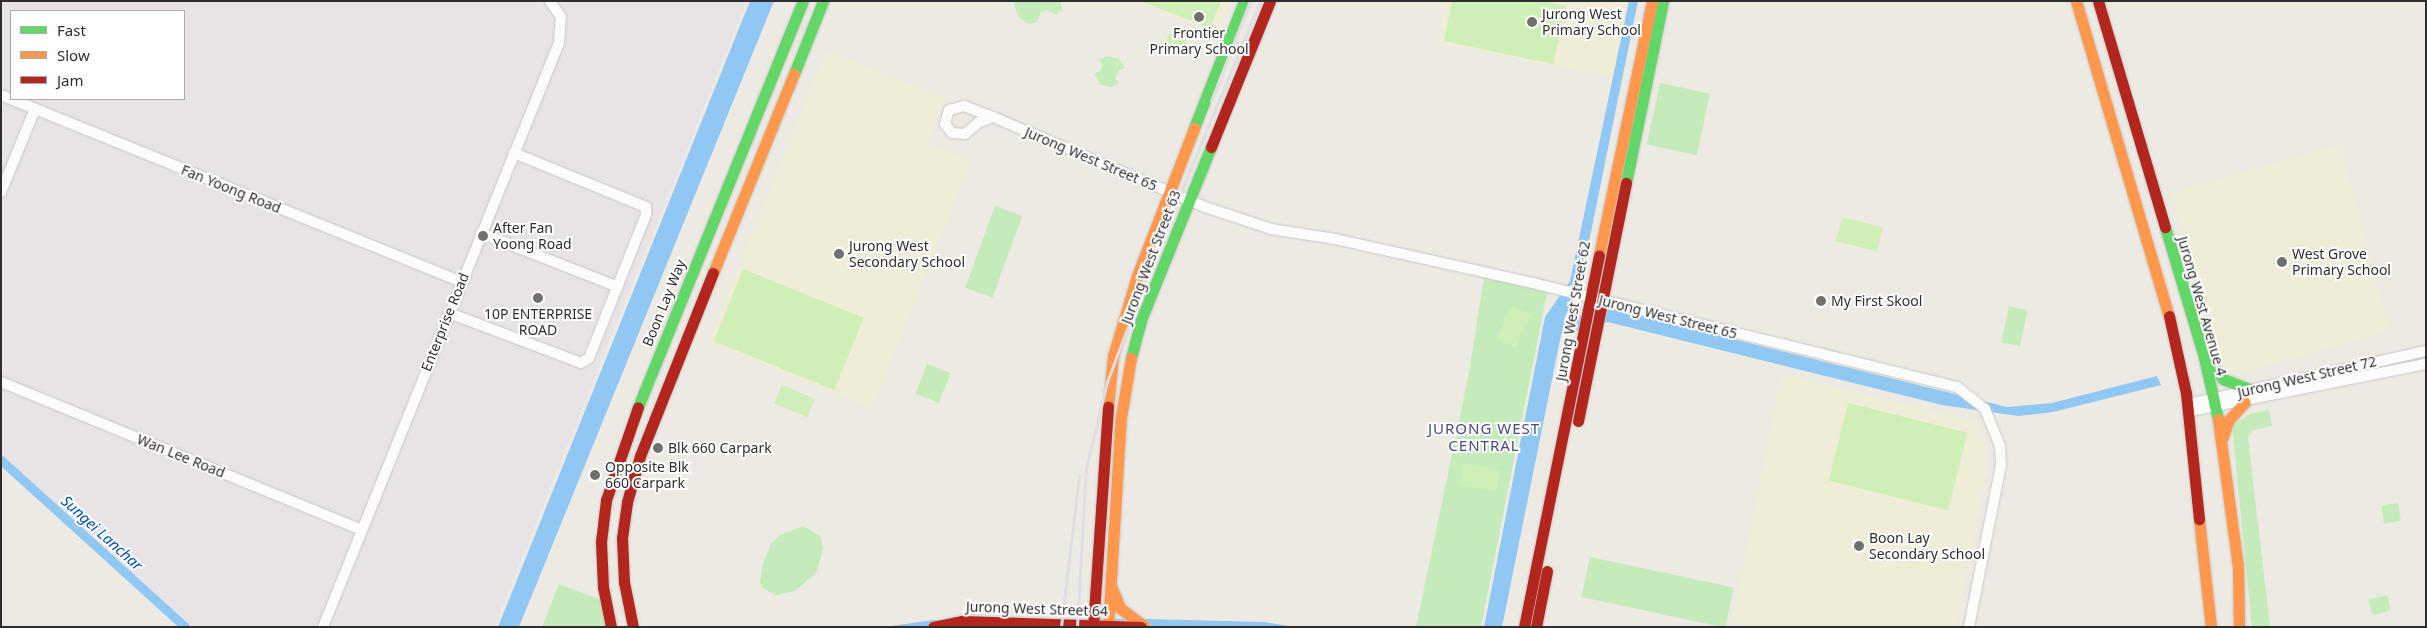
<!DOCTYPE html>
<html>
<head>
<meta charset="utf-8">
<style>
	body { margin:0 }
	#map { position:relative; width:2427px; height:628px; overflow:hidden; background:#eceae3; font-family:"Noto Sans",sans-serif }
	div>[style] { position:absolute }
	.industrial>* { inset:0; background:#e8e4e6 }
	.education>* { inset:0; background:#efecd7 }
	.green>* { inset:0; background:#c5ebba; transform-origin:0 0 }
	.pitch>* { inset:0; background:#d0efb7; transform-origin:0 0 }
	.water>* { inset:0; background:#91c8f3 }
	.canal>* { height:9px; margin:-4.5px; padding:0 4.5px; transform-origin:4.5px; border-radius:4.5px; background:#91c8f3 }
	.roads { filter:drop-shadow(0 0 1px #c9c8c8) drop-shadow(0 0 1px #c9c8c8) }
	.street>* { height:10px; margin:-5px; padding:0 5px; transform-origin:5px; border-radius:5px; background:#fcfcfb }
	.fast>* { height:11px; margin:-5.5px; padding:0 5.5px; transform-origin:5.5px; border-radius:5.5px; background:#63d668 }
	.slow>* { height:11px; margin:-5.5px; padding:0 5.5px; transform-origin:5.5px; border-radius:5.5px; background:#ff974d }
	.jam>* { height:11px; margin:-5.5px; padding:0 5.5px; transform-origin:5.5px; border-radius:5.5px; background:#b3261e }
	.rail>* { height:2.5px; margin:-1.25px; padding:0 1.25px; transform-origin:1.25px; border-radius:1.25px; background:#dfdee0 }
	.dots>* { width:14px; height:14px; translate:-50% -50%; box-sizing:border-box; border:2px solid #fff; border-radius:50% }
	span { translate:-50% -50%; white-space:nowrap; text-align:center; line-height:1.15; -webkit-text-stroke:4px #fff; paint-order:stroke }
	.poi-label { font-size:14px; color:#2e2e2e }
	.left { translate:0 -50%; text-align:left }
	.street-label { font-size:14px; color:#2e2e2e }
	.neighbourhood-label { font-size:15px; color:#494984; letter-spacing:1px }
	.water-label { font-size:15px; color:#0154af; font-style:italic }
	.frame { position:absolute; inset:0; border:2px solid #2e2e2e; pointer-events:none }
	.legend { position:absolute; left:10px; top:10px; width:175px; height:90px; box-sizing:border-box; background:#fff; border:1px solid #ababab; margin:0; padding:6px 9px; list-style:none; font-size:15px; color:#2e2e2e }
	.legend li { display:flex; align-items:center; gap:10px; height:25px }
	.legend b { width:25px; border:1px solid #ababab }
</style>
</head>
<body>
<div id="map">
	<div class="industrial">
		<i style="clip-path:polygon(evenodd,1px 1px,747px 1px,494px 627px,187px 627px,1px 464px,1px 1px,11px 11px,184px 11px,184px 99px,11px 99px,11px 11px)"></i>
	</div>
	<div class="education">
		<i style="clip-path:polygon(1135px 1px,1230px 1px,1216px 33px)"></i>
		<i style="clip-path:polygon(1444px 1px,1628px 1px,1612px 77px,1436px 43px)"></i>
		<i style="clip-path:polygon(826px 50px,946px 99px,928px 144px,971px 161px,872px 408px,708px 342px)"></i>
		<i style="clip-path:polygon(2340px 144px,2390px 331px,2241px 373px,2224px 366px,2171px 193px)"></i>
		<i style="clip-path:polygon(1781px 374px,1977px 421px,1988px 450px,1987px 470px,1956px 627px,1753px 627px,1732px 622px)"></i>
	</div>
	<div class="green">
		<i style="clip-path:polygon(1013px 1px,1060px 1px,1063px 12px,1059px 10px,1057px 15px,1046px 10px,1041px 12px,1037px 22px,1028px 24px,1018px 16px)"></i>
		<i style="clip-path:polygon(1107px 56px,1119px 59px,1125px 68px,1119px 70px,1115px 79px,1120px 83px,1112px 87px,1101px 85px,1094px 74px,1100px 71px,1103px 65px,1099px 60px)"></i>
		<i style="left:1660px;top:83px;width:51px;height:63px;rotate:12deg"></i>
		<i style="left:995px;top:206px;width:29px;height:87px;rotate:20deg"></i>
		<i style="clip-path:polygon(1484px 277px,1547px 292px,1481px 627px,1416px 627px,1469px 373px)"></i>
		<i style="left:2009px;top:306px;width:19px;height:37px;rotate:12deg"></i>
		<i style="left:927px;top:364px;width:25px;height:32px;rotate:21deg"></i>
		<i style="clip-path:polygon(2269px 410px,2272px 426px,2254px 430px,2248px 437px,2270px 627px,2252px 627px,2232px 426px,2250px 414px)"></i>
		<i style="left:2398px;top:503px;width:18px;height:17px;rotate:81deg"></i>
		<i style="clip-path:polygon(803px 526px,821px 537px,823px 548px,817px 572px,795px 591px,776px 595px,764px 589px,760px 582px,763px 563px,771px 544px,780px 535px)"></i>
		<i style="left:1590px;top:557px;width:147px;height:41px;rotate:12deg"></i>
		<i style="clip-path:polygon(559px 584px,601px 600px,605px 627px,542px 627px)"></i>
		<i style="left:2387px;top:595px;width:16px;height:19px;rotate:76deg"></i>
	</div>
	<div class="pitch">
		<i style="clip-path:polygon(1140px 1px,1221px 1px,1210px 28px)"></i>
		<i style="clip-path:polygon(1452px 1px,1542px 1px,1566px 6px,1553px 64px,1444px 41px)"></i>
		<i style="left:1169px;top:33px;width:19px;height:14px;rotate:21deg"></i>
		<i style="left:1842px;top:217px;width:42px;height:25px;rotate:14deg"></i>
		<i style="left:743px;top:269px;width:130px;height:78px;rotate:22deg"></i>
		<i style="left:1511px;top:306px;width:21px;height:36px;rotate:23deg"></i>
		<i style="left:782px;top:385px;width:36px;height:20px;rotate:23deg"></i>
		<i style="left:1848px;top:403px;width:123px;height:80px;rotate:14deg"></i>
		<i style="left:1464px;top:463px;width:37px;height:22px;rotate:11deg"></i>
	</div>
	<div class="water">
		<i style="clip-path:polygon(750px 1px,774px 1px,519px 627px,498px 627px)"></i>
		<i style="clip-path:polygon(1629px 1px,1638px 1px,1581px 281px,1564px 319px,1611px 309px,2007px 407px,2052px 403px,2157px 376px,2161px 385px,2053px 412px,2018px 416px,1942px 405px,1608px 322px,1561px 335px,1502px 627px,1484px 627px,1545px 317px,1570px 281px)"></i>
		<i style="clip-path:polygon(1148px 619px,1264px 622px,1296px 627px,884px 627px,933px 620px)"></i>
	</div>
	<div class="canal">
		<i style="left:1px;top:460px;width:248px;rotate:42.2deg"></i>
	</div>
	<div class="roads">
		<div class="street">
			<i style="left:1px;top:95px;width:497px;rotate:22.1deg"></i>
			<i style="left:993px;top:117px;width:15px;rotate:160deg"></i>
			<i style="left:979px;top:122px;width:18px;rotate:139deg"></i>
			<i style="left:965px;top:134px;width:13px;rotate:-176deg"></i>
			<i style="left:952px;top:133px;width:11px;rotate:-128deg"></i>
			<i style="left:945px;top:124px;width:15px;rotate:-74deg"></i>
			<i style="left:949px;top:110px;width:16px;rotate:-15deg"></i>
			<i style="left:964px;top:106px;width:31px;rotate:21deg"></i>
			<i style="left:993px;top:117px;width:230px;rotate:23deg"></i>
			<i style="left:1205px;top:207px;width:70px;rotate:18.4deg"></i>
			<i style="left:1271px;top:229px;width:65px;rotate:8.9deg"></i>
			<i style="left:1335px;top:239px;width:203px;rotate:12.5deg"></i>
			<i style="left:1533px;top:283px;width:437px;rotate:13.8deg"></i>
			<i style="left:1957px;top:387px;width:36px;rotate:38deg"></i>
			<i style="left:1985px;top:409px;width:40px;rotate:68deg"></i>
			<i style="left:2000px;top:446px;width:19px;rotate:87deg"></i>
			<i style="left:2001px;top:465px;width:165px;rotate:101.2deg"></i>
			<i style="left:1px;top:192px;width:90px;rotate:-67.7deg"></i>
			<i style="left:481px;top:233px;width:147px;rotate:21.5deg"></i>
			<i style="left:449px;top:313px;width:141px;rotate:20.7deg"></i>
			<i style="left:581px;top:363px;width:9px;rotate:-32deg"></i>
			<i style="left:589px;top:358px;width:154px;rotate:-68.3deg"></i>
			<i style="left:646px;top:215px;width:8px;rotate:-90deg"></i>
			<i style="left:646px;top:207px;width:143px;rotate:-157.8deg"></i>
			<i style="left:1px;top:382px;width:390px;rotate:22.3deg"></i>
			<i style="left:2189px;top:404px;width:243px;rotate:-12.6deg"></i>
			<i style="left:2190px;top:411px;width:241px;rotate:-11.3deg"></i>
			<i style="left:323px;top:627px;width:630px;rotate:-68deg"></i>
			<i style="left:559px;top:43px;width:26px;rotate:-86deg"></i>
			<i style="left:561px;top:17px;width:19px;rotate:-125deg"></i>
		</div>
		<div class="fast">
			<i style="left:794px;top:74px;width:79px;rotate:-68.3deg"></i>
			<i style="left:1194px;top:128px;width:136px;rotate:-68.5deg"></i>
			<i style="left:1626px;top:183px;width:186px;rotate:-78.5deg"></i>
			<i style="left:2165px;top:227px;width:136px;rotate:73.3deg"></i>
			<i style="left:2204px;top:357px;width:64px;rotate:77.3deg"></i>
			<i style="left:1131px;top:358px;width:39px;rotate:-75deg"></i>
			<i style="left:1141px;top:320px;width:187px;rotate:-68deg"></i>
			<i style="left:2205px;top:358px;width:28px;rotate:49deg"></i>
			<i style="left:2223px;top:379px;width:30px;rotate:21deg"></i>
			<i style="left:638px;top:407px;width:438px;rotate:-67.9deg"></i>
		</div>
		<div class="slow">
			<i style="left:2076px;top:1px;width:328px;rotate:73.6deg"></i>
			<i style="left:1599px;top:255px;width:259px;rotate:-78.2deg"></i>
			<i style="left:713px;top:273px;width:215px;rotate:-67.9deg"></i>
			<i style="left:1108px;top:407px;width:51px;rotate:-84.4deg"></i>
			<i style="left:1113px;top:356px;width:84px;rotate:-73.3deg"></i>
			<i style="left:1137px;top:276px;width:159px;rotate:-68.9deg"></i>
			<i style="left:2218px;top:419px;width:148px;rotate:82.3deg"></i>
			<i style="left:2238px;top:566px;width:61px;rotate:89.1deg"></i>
			<i style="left:2223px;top:437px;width:17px;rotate:-73deg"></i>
			<i style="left:2228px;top:421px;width:25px;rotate:-48deg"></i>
			<i style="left:2199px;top:519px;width:109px;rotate:83.7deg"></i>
			<i style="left:1112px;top:588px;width:22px;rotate:68deg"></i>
			<i style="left:1120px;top:608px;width:30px;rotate:37deg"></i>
			<i style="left:1108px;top:627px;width:210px;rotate:-86.5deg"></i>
			<i style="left:1121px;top:417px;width:60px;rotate:-80.4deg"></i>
		</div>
		<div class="jam">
			<i style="left:2098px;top:1px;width:236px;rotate:73.5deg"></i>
			<i style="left:1211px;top:147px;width:157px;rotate:-68deg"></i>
			<i style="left:2169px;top:316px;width:79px;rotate:77.6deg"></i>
			<i style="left:2186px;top:393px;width:127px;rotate:84.1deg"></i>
			<i style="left:1578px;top:421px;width:243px;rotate:-78.6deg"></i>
			<i style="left:611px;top:627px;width:41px;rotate:-101.3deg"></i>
			<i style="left:603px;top:587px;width:45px;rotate:-92.5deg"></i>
			<i style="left:601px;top:542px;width:42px;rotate:-83.2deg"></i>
			<i style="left:606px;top:500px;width:98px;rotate:-71deg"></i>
			<i style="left:633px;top:627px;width:46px;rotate:-101.3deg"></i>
			<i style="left:624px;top:582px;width:44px;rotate:-92.6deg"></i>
			<i style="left:622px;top:538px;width:36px;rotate:-82deg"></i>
			<i style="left:627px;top:502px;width:48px;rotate:-74.2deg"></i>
			<i style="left:640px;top:456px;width:197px;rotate:-68.3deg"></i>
			<i style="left:933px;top:627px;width:30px;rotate:-12deg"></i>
			<i style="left:962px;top:621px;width:179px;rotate:1.9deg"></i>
			<i style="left:1093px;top:627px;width:221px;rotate:-86.1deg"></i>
			<i style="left:1524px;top:627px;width:379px;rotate:-78.6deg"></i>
			<i style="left:1536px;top:627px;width:57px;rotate:-78.9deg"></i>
		</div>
	</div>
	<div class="rail">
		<i style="left:1211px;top:101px;width:107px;rotate:-68.7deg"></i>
		<i style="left:1061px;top:627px;width:153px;rotate:-83.2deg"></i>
		<i style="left:1077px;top:627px;width:159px;rotate:-86.8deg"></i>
		<i style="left:1086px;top:468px;width:89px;rotate:-76.3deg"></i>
		<i style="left:1107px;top:382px;width:141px;rotate:-69.3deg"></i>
		<i style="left:1157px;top:250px;width:269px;rotate:-67.5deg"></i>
	</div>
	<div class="dots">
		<i style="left:1199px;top:17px;background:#70706d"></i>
		<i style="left:1532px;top:22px;background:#70706d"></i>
		<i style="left:483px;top:236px;background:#70706d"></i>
		<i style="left:839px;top:254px;background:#70706d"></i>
		<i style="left:2282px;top:262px;background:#70706d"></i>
		<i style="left:538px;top:298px;background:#70706d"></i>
		<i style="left:1821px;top:301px;background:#70706d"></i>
		<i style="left:658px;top:448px;background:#70706d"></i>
		<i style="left:595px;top:475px;background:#70706d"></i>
		<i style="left:1859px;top:546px;background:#70706d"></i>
	</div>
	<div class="poi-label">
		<span class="left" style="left:1542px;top:22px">Jurong West<br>Primary School</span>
		<span style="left:1199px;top:41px">Frontier<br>Primary School</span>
		<span class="left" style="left:493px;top:236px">After Fan<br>Yoong Road</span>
		<span class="left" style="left:849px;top:254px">Jurong West<br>Secondary School</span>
		<span class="left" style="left:2292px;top:262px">West Grove<br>Primary School</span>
		<span class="left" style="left:1831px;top:301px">My First Skool</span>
		<span style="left:538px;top:322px">10P ENTERPRISE<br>ROAD</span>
		<span class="left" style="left:668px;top:448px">Blk 660 Carpark</span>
		<span class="left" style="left:605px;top:475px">Opposite Blk<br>660 Carpark</span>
		<span class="left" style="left:1869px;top:546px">Boon Lay<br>Secondary School</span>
	</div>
	<div class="street-label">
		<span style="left:1091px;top:159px;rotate:23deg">Jurong West Street 65</span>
		<span style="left:231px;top:189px;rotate:22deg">Fan Yoong Road</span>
		<span style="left:1151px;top:257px;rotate:-69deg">Jurong West Street 63</span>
		<span style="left:664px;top:303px;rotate:-68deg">Boon Lay Way</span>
		<span style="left:2202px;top:306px;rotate:74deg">Jurong West Avenue 4</span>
		<span style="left:1573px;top:311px;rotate:-80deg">Jurong West Street 62</span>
		<span style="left:1668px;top:317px;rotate:14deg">Jurong West Street 65</span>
		<span style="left:445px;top:322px;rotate:-68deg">Enterprise Road</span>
		<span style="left:2307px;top:377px;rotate:-13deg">Jurong West Street 72</span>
		<span style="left:181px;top:456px;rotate:22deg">Wan Lee Road</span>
		<span style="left:1037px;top:609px;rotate:2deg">Jurong West Street 64</span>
	</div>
	<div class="neighbourhood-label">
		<span style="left:1484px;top:437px">JURONG WEST<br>CENTRAL</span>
	</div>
	<div class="water-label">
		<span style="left:102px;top:533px;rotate:42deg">Sungei Lanchar</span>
	</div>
	<div class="frame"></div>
	<ul class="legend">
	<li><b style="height:6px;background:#63d668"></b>Fast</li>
	<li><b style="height:6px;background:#ff974d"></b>Slow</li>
	<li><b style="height:6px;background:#b3261e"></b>Jam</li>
	</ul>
</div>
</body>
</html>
